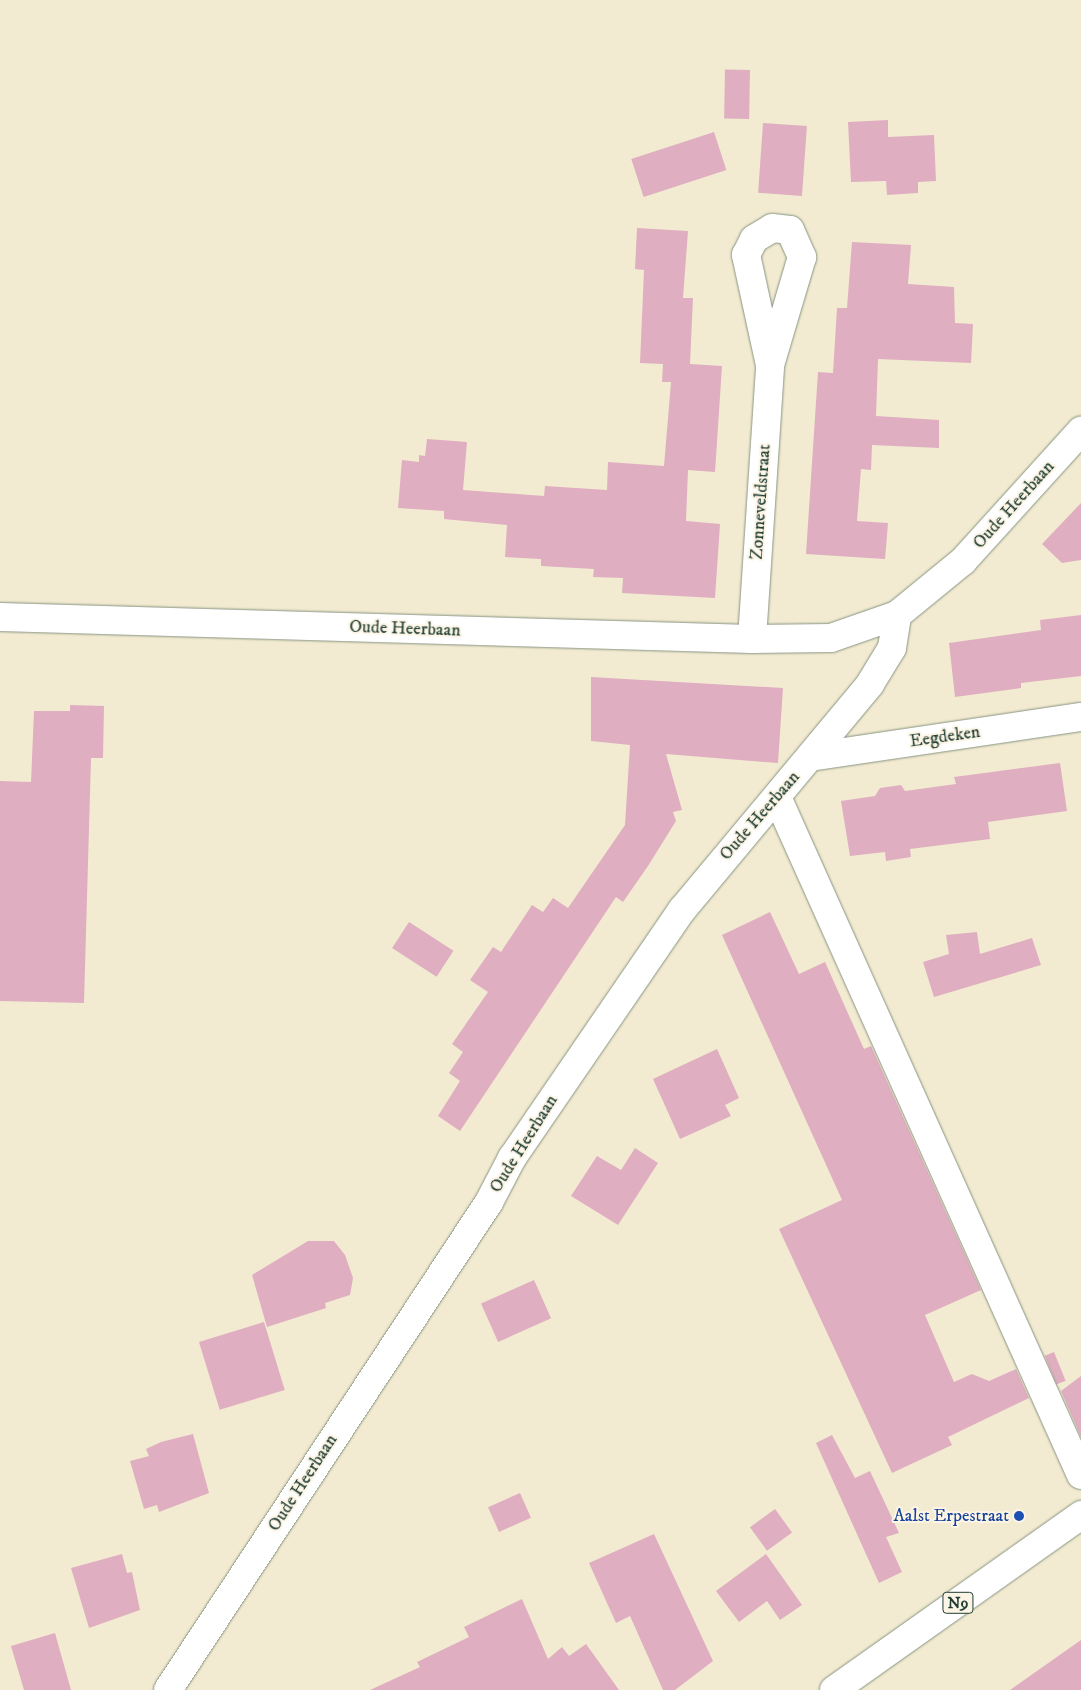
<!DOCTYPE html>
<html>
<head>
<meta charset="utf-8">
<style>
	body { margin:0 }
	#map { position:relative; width:1081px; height:1690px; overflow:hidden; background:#f2ebd1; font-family:"IM FELL DW Pica",serif }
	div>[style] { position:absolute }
	.building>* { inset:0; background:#dfaec1; transform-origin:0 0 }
	.roads { filter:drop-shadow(0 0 1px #889482) drop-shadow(0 0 1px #889482) }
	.minor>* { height:28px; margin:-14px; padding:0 14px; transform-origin:14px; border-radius:14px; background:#fff }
	.major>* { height:28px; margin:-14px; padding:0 14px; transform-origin:14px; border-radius:14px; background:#fff }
	.dots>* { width:14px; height:14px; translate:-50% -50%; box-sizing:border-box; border:2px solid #fcf5e5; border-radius:50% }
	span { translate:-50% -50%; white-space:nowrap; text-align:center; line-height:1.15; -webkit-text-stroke:4px #fcf5e5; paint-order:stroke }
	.shield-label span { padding:1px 4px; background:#fcf5e5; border:1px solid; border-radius:4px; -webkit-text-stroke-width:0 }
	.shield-label { font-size:16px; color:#1f3d34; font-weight:700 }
	.street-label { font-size:18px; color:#1f3d34 }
	.transit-label { font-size:18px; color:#164399 }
	.right { translate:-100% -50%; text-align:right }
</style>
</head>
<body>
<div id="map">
	<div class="building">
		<i style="left:750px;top:70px;width:49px;height:25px;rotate:91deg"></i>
		<i style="clip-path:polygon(888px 120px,888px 137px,934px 135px,936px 181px,918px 182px,918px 193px,887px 195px,886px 181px,851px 182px,848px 122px)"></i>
		<i style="left:763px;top:123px;width:44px;height:70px;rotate:4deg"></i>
		<i style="left:714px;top:132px;width:40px;height:87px;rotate:72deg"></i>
		<i style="clip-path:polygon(637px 228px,688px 231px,683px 298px,693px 298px,690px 364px,722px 366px,715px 472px,688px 470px,686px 521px,720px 524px,715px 598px,622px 593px,623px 578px,593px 577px,594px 569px,541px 566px,541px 559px,505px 557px,507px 525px,444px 519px,444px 511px,398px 508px,402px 460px,419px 462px,419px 455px,425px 456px,427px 439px,467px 442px,463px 490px,544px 496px,545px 486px,607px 490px,608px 462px,664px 466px,671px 382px,662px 382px,663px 364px,640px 363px,644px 270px,635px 269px)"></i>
		<i style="clip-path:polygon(852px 242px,911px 245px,908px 284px,954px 287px,955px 323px,973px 324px,971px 363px,878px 359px,876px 416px,939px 420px,939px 448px,872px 445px,871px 470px,861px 469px,857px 521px,888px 523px,885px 559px,806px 554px,818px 372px,833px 373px,837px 308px,847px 308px)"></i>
		<i style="clip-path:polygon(1081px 503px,1081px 560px,1062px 563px,1042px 544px)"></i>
		<i style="clip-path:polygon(1081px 615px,1081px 676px,1021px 683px,1021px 688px,955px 697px,949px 643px,1041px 630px,1040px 620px)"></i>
		<i style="clip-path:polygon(591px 677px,783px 688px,778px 763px,666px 754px,682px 810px,673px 812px,676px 821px,648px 866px,623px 902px,616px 897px,460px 1131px,438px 1116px,460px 1081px,449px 1073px,463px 1052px,452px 1044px,488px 992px,470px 980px,493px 947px,501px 952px,532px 905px,543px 912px,553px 898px,568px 908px,625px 825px,630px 745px,591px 741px)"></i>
		<i style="clip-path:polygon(70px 705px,104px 706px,103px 758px,91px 758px,84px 1003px,0 1001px,0 781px,31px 782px,34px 711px,70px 711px)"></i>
		<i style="clip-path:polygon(1060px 763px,1067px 811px,988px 822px,990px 839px,910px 849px,911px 857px,886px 861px,885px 852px,850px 856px,841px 801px,875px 796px,880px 788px,901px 785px,905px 791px,956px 784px,954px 777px)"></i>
		<i style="clip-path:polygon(770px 912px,799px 974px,825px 962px,864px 1049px,871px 1046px,981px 1290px,925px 1315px,954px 1382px,972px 1374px,989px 1381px,1016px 1369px,1029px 1398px,948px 1437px,952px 1445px,892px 1473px,779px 1229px,842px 1200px,722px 935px)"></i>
		<i style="left:409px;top:922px;width:53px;height:31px;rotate:33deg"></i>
		<i style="clip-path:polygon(977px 932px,980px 954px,1032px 938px,1041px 965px,934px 997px,923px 962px,949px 954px,946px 935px)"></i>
		<i style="clip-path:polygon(717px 1049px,739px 1098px,725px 1105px,731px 1116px,680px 1139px,653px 1079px)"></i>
		<i style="clip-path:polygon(635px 1148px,658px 1163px,618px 1225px,571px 1196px,597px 1156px,621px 1170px)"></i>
		<i style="clip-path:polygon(308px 1241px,334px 1241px,345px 1255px,353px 1278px,350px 1295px,325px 1303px,326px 1308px,267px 1327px,252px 1275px)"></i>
		<i style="left:534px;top:1280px;width:42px;height:58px;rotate:66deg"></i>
		<i style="left:264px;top:1322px;width:71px;height:68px;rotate:73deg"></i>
		<i style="left:1054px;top:1352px;width:31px;height:10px;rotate:68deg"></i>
		<i style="clip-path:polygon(1081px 1376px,1081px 1437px,1061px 1391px)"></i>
		<i style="clip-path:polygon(193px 1434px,209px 1493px,159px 1512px,157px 1505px,144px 1509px,130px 1461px,149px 1456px,146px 1449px,161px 1442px)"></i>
		<i style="clip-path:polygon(832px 1435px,855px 1478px,870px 1471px,899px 1533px,886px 1537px,902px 1572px,879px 1583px,816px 1443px)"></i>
		<i style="left:520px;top:1493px;width:27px;height:35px;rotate:66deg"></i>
		<i style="left:775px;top:1509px;width:29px;height:31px;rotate:54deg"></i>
		<i style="clip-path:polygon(654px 1534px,713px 1661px,675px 1690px,663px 1690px,630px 1616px,616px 1623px,589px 1563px)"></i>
		<i style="clip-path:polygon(122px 1554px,127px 1573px,132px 1572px,140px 1610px,89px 1628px,71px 1568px)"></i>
		<i style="clip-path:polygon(766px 1554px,802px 1605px,780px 1620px,767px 1601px,739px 1622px,716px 1591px)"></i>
		<i style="clip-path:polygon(522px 1599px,548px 1659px,562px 1647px,569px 1656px,586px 1644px,619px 1690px,370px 1690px,420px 1667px,417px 1662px,469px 1637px,464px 1627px)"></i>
		<i style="clip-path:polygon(55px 1633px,71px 1690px,24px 1690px,11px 1646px)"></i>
		<i style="clip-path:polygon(1081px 1640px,1081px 1690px,1010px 1690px)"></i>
	</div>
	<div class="roads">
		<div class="minor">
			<i style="left:0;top:617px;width:752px;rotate:1.68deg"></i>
			<i style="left:752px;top:639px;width:79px;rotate:-0.7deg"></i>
			<i style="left:831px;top:638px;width:70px;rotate:-19.2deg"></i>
			<i style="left:897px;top:615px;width:85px;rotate:-39.3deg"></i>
			<i style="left:963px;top:561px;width:176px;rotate:-47.8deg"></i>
			<i style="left:752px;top:639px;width:275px;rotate:-86.2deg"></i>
			<i style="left:770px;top:365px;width:113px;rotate:-102.3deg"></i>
			<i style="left:746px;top:255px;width:18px;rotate:-63deg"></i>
			<i style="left:754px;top:239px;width:21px;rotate:-31deg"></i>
			<i style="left:772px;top:228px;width:18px;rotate:6deg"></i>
			<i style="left:790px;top:230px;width:30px;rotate:66deg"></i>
			<i style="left:802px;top:257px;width:113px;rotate:106.5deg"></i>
			<i style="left:810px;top:757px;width:274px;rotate:-8.4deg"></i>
			<i style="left:777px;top:797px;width:743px;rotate:65.85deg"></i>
			<i style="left:168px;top:1690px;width:584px;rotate:-56.66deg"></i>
			<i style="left:489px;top:1202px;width:50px;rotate:-62.4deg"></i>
			<i style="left:512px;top:1158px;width:301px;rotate:-55.6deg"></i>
			<i style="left:682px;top:910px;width:294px;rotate:-50.2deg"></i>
			<i style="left:870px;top:684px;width:42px;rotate:-58.6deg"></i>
			<i style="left:892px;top:648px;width:33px;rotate:-81deg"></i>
		</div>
		<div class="major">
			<i style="left:834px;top:1690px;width:303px;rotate:-35.3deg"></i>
		</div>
	</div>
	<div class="dots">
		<i style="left:1019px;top:1516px;background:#1a4fb4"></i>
	</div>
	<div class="shield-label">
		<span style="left:958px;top:1603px">N9</span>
	</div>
	<div class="street-label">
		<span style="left:761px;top:502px;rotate:-86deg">Zonneveldstraat</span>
		<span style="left:1014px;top:505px;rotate:-48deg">Oude Heerbaan</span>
		<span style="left:405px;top:629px;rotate:2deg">Oude Heerbaan</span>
		<span style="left:945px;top:737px;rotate:-8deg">Eegdeken</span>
		<span style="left:760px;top:816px;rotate:-49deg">Oude Heerbaan</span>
		<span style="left:524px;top:1144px;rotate:-58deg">Oude Heerbaan</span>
		<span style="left:303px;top:1483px;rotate:-57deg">Oude Heerbaan</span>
	</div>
	<div class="transit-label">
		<span class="right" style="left:1009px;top:1516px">Aalst Erpestraat</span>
	</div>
</div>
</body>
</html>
